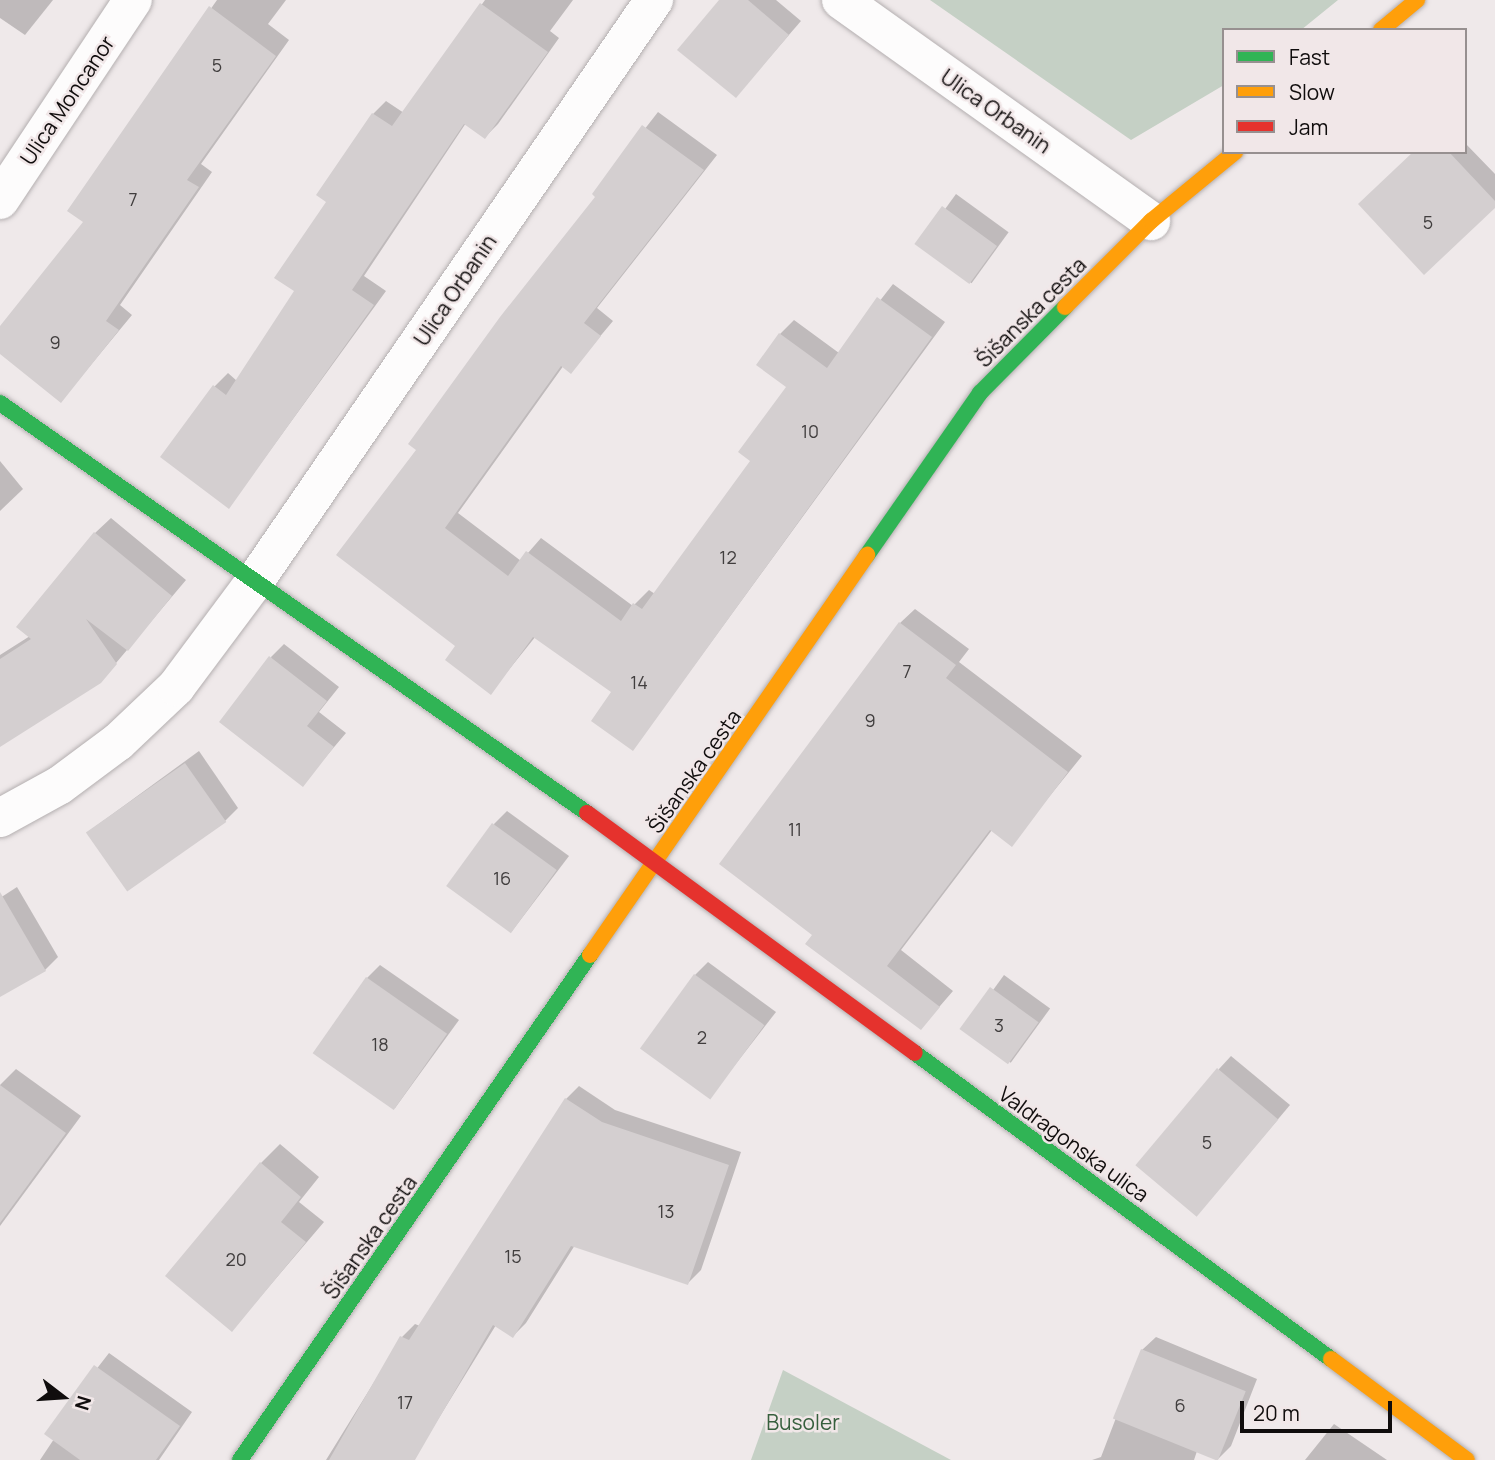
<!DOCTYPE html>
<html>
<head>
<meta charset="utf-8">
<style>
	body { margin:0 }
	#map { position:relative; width:1495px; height:1460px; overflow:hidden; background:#efe9ea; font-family:Manrope,sans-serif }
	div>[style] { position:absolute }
	.forest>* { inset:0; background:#c5d0c5 }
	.shadow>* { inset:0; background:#0003; transform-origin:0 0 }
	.building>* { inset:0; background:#d4cfd0; transform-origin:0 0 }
	.roads { filter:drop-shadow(0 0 2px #b4afb0) drop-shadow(0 0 2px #b4afb0) }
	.street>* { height:38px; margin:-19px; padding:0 19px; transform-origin:19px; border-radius:19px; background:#fdfcfc }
	.fast>* { height:16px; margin:-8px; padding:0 8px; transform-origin:8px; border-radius:8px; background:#30b455 }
	.slow>* { height:16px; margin:-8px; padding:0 8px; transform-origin:8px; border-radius:8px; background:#ff9f0a }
	.jam>* { height:16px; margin:-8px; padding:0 8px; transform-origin:8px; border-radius:8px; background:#e5322d }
	span { translate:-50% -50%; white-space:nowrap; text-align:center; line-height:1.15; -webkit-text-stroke:5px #f1e7e8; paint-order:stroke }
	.number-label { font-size:18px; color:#413e3e }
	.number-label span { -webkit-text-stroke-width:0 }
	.street-label { font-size:21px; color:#100d0d }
	.park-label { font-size:21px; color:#365f3d }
	.legend { position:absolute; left:1222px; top:28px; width:245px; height:126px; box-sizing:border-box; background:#f1e7e8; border:2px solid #979090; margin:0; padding:9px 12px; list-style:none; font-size:21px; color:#100d0d }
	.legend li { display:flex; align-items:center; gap:14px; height:35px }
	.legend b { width:35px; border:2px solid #979090 }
	.north { position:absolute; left:28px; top:1362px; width:70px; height:70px; -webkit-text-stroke:5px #f1e7e8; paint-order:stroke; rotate:107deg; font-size:19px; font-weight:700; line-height:28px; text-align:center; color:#100d0d }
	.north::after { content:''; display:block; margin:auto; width:24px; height:32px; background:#100d0d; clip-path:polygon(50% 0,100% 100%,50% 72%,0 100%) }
	.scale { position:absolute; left:1240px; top:1401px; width:152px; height:32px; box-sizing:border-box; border:4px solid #100d0d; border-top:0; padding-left:9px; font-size:21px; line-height:24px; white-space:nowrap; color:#100d0d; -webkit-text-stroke:5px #f1e7e8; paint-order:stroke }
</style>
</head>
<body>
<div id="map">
	<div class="forest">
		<i style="clip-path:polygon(930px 0,1338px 0,1301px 30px,1224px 30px,1224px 85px,1131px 140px)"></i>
		<i style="clip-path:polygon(783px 1370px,951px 1460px,751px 1460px)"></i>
	</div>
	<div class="shadow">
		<i style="clip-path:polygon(0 0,53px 0,25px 35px,0 18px)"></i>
		<i style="clip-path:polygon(217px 0,286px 0,268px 24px,289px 40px,201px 164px,212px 172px,120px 305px,132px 315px,61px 401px,0 352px,0 329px,85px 222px,69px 211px)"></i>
		<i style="clip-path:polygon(485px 0,573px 0,550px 31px,559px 38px,498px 124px,485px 137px,466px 123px,364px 276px,386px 291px,229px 507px,162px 456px,215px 386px,228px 373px,237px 381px,296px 291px,328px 201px,373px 114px,386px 101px,404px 113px)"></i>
		<i style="clip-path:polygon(721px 0,776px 0,801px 21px,736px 96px)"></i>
		<i style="clip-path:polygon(658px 112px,717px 155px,597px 308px,613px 321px,571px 371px,564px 365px,458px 513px,521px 561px,541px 538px,633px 606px,649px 590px,655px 594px,752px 461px,788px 387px,780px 334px,794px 320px,839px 353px,893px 284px,945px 322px,633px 749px,614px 692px,536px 636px,491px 692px,458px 646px,419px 450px,598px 197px,594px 194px)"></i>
		<i style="clip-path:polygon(1465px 143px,1495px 174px,1495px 206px,1415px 152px,1465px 152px)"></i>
		<i style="left:956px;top:194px;width:65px;height:63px;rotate:36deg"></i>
		<i style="clip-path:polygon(0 461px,23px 489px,0 511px)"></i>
		<i style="clip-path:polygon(111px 518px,186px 580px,100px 682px,0 745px,0 655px,30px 636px,95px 533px)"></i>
		<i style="clip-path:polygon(915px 609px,969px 649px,959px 662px,1082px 756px,1011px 844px,992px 830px,901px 950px,953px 991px,921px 1028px,814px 935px,900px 623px)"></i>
		<i style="clip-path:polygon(284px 644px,339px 687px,319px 712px,346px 733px,302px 785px,271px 657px)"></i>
		<i style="clip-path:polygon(199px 751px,238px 808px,225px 821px,88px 832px)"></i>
		<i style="clip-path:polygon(507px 811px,569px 856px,512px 931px,494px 824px)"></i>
		<i style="clip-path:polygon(17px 887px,58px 957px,45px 970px,0 995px,0 898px)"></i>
		<i style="clip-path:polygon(708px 962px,776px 1012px,710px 1097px,695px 975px)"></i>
		<i style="clip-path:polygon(380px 965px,459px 1020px,395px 1108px,367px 978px)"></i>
		<i style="left:1004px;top:975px;width:57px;height:67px;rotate:36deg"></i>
		<i style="clip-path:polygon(1231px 1056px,1290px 1105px,1209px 1201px,1219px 1069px)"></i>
		<i style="clip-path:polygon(16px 1069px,81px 1116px,0 1226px,0 1085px)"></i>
		<i style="clip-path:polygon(579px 1086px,615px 1110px,741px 1152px,701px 1270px,688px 1283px,575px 1245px,526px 1323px,513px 1336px,496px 1325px,413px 1460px,326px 1460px,402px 1337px,415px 1324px,420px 1326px,566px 1099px)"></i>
		<i style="clip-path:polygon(280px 1144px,319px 1177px,299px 1202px,324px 1222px,232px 1330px,261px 1163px)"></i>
		<i style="clip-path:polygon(1156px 1337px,1257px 1379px,1231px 1446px,1218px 1459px,1197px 1451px,1194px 1460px,1092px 1460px,1101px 1457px,1142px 1350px)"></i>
		<i style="clip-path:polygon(109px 1353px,192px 1412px,159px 1460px,40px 1460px,54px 1439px,46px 1434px)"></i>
		<i style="clip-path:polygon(1334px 1424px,1387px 1460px,1305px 1460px)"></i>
	</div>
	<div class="building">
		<i style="clip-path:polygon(719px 0,748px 0,789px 35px,736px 98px,677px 50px)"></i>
		<i style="clip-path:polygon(480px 3px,548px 52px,485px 139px,464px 124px,352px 290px,374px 305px,229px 509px,160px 457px,213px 385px,226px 395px,294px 291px,274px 278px,326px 202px,316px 195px,372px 113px,392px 126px)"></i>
		<i style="clip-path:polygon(209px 6px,276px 56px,187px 180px,199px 187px,106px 321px,119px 330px,61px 403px,0 354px,0 326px,83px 222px,67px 211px)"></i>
		<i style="clip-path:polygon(642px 125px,704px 170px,584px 323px,601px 336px,571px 374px,561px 366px,445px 528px,508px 576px,526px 551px,621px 621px,633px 603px,642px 609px,750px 461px,738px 452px,786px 387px,756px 365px,779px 333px,827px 368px,877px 297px,932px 337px,633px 751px,591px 721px,611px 692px,533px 637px,491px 695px,445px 660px,455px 646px,336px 555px,416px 450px,408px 444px,500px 317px,595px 197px,592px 194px)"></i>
		<i style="clip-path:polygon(1413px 152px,1449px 152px,1495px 201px,1495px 208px,1424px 275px,1358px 204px)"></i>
		<i style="left:942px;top:206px;width:68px;height:47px;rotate:36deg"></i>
		<i style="clip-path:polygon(94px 532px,172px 596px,128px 651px,86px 619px,117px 664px,101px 683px,0 747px,0 659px,31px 639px,16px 627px)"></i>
		<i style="clip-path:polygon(899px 622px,956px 665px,946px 678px,1068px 772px,1012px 847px,990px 830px,887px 966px,940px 1007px,921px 1030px,805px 944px,812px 935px,719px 864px)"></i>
		<i style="clip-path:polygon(269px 656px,327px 701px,307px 726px,334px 747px,303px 787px,219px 722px)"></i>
		<i style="left:185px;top:763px;width:72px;height:121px;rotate:55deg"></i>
		<i style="left:492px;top:823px;width:80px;height:78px;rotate:36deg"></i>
		<i style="clip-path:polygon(0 892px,46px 971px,0 997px)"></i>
		<i style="left:694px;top:974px;width:87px;height:92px;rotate:36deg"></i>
		<i style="left:366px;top:977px;width:99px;height:93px;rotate:35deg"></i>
		<i style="left:990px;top:987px;width:60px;height:52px;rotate:36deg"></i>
		<i style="left:1217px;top:1068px;width:80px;height:127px;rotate:40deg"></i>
		<i style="clip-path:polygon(0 1085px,66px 1133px,0 1223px)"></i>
		<i style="clip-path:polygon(565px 1098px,602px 1122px,729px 1165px,688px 1285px,571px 1246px,513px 1338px,493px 1325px,415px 1460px,329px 1460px,400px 1336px,409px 1340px)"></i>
		<i style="clip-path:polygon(260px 1162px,301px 1197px,281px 1222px,306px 1242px,232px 1332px,165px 1276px)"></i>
		<i style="left:1141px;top:1349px;width:113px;height:75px;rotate:22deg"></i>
		<i style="clip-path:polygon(94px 1365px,180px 1426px,156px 1460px,80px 1460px,44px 1434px)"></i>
	</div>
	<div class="roads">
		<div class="street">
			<i style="left:841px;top:0;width:381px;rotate:35.5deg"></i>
			<i style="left:0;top:200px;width:240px;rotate:-56.4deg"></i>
			<i style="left:0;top:818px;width:68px;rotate:-28.8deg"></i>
			<i style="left:60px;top:785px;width:72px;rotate:-36.6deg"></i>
			<i style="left:118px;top:742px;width:80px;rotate:-43.5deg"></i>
			<i style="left:176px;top:687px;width:132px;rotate:-53.3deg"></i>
			<i style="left:255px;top:581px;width:705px;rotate:-55.52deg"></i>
		</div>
		<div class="fast">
			<i style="left:0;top:403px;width:716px;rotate:34.93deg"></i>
			<i style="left:867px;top:555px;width:198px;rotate:-55.1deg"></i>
			<i style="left:980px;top:393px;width:121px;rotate:-45.3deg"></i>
			<i style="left:915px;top:1053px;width:516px;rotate:36.34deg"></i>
			<i style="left:240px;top:1460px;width:614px;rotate:-55.28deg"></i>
		</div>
		<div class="slow">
			<i style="left:1381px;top:30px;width:47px;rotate:-39.8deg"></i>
			<i style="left:1065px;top:307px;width:122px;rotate:-45deg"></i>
			<i style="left:1151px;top:221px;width:109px;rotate:-39.4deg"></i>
			<i style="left:590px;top:955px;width:487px;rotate:-55.3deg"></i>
			<i style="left:1331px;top:1359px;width:169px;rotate:36.6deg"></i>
		</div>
		<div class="jam">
			<i style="left:587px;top:813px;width:406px;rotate:36.2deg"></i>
		</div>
	</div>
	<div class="number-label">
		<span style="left:217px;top:65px">5</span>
		<span style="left:133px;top:199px">7</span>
		<span style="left:1428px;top:222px">5</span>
		<span style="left:55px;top:342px">9</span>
		<span style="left:810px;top:431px">10</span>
		<span style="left:728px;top:557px">12</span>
		<span style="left:907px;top:671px">7</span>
		<span style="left:639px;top:682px">14</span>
		<span style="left:870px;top:720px">9</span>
		<span style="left:795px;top:829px">11</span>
		<span style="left:502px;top:878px">16</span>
		<span style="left:999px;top:1025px">3</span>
		<span style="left:702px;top:1037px">2</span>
		<span style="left:380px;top:1044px">18</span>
		<span style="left:1207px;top:1142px">5</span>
		<span style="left:666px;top:1211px">13</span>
		<span style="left:513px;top:1256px">15</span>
		<span style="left:236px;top:1259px">20</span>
		<span style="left:405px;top:1402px">17</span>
		<span style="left:1180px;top:1405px">6</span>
	</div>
	<div class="street-label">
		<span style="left:67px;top:100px;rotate:-56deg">Ulica Moncanor</span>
		<span style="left:996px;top:111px;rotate:35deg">Ulica Orbanin</span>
		<span style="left:455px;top:290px;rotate:-56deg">Ulica Orbanin</span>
		<span style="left:1031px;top:312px;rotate:-45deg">Šišanska cesta</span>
		<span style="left:694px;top:771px;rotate:-55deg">Šišanska cesta</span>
		<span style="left:1074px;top:1144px;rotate:36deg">Valdragonska ulica</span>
		<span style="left:370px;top:1237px;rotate:-55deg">Šišanska cesta</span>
	</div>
	<div class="park-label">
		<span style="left:803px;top:1422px">Busoler</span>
	</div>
	<ul class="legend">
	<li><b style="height:9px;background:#30b455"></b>Fast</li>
	<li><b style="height:9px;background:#ff9f0a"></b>Slow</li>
	<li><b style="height:9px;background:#e5322d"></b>Jam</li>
	</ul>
	<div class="north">N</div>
	<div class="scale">20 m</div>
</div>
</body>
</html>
